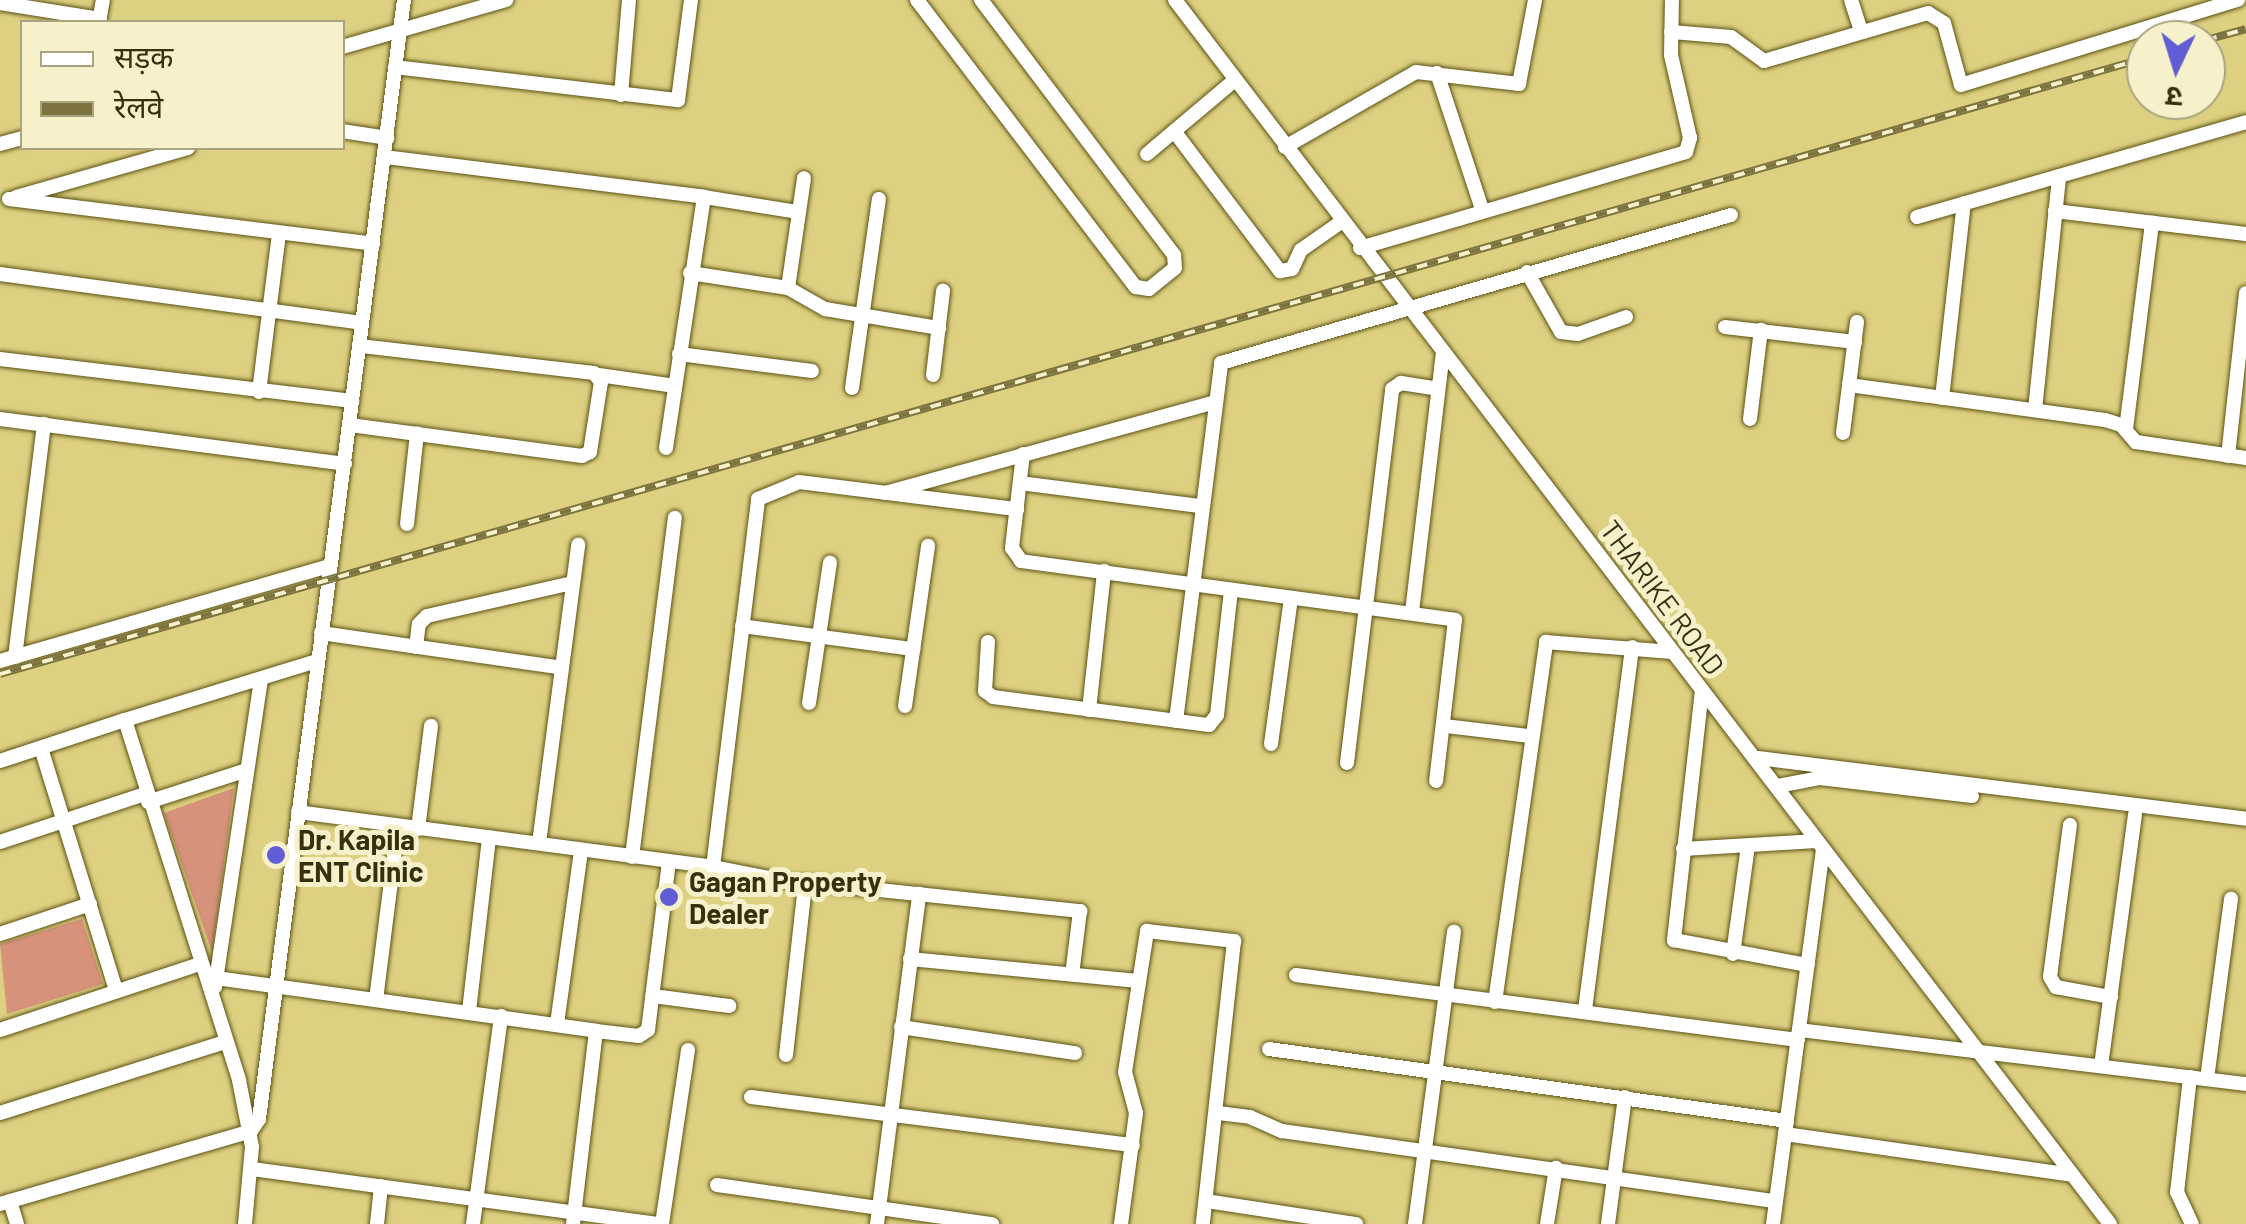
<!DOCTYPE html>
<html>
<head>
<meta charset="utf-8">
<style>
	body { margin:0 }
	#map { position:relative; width:2246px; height:1224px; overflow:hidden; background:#ddd081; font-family:Barlow,"Noto Sans Devanagari",sans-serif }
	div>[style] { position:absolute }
	.green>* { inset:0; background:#d6927a }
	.roads { filter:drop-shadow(0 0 2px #5d5314) drop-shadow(0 0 2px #5d5314) }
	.minor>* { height:14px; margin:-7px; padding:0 7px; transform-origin:7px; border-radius:7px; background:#fff }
	.rail>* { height:8px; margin-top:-4px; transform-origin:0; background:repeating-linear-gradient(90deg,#f6f1ca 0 11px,#7c733f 0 22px); box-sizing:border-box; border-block:2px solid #7c733f }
	.dots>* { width:28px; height:28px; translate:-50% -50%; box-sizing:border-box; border:5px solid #f6f1ca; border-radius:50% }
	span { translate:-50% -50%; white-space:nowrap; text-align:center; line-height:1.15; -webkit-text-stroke:10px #f6f1ca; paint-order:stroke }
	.street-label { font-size:28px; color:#36300f }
	.poi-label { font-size:28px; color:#36300f; font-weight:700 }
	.left { translate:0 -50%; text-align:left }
	.legend { position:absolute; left:20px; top:20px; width:325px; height:130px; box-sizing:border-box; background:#f6f1ca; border:2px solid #a9a47f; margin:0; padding:12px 18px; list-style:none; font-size:30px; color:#36300f }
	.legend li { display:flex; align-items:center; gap:20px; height:50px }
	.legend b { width:50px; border:2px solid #a9a47f }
	.north { position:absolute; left:2126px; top:20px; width:100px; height:100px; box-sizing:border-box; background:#f6f1ca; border:2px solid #a9a47f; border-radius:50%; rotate:184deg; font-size:28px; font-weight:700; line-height:40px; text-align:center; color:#36300f }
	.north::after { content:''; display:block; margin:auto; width:35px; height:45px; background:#615dd5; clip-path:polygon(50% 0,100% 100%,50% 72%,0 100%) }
</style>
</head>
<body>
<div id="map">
	<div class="green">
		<i style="clip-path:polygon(234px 788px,212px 952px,164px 813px)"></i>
		<i style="clip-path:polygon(82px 919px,103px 984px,7px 1014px,0 944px)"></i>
	</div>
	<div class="roads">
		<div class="minor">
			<i style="left:917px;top:0;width:361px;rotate:52.7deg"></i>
			<i style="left:1136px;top:287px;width:13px;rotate:9deg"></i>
			<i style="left:1149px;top:289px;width:33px;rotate:-39deg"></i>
			<i style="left:1175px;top:268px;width:13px;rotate:-94deg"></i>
			<i style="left:1174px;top:255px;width:320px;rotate:-127.1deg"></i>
			<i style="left:1175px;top:0;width:1540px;rotate:52.62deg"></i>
			<i style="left:1851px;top:0;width:32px;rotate:72deg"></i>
			<i style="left:0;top:3px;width:101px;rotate:9.1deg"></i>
			<i style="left:99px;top:22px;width:22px;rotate:-80deg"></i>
			<i style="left:1671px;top:32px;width:60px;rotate:4.8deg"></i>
			<i style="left:1731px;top:37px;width:41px;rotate:36deg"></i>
			<i style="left:1764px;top:61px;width:171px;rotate:-16.3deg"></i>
			<i style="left:1928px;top:13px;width:19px;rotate:32deg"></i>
			<i style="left:1944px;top:23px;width:64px;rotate:74.7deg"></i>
			<i style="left:1961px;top:85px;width:290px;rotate:-17.1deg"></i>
			<i style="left:342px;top:47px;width:171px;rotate:-16deg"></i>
			<i style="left:395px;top:67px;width:285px;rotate:6.7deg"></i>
			<i style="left:678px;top:100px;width:101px;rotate:-82.6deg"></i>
			<i style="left:1437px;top:73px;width:146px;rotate:71.7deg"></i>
			<i style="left:621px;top:95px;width:95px;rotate:-85.2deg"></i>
			<i style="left:342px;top:131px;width:46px;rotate:8.8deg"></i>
			<i style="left:1174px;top:131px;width:176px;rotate:52.9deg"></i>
			<i style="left:1280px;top:271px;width:12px;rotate:-9deg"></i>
			<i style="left:1292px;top:269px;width:21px;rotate:-65deg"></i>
			<i style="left:1301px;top:250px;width:49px;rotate:-35deg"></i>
			<i style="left:0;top:144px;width:23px;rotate:-15deg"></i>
			<i style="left:1285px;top:147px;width:151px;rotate:-29.8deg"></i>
			<i style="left:1416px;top:72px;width:104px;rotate:6.6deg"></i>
			<i style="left:1519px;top:84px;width:86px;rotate:-79.2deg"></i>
			<i style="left:1147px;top:154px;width:115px;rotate:-40.1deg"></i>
			<i style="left:385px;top:157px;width:321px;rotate:7.1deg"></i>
			<i style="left:16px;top:197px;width:179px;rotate:-15.9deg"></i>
			<i style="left:9px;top:199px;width:367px;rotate:7deg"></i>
			<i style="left:2055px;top:211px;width:192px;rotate:6.9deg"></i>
			<i style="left:1917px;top:217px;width:342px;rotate:-16.1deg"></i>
			<i style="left:1360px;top:248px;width:340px;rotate:-16.4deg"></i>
			<i style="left:1686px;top:152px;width:15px;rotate:-74deg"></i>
			<i style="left:1690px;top:138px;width:85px;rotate:-102.9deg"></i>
			<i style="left:1671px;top:55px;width:55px;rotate:-89deg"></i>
			<i style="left:1527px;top:272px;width:69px;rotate:60.5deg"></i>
			<i style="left:1561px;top:332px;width:17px;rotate:7deg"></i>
			<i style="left:1578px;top:334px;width:51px;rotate:-19.5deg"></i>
			<i style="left:690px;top:273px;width:99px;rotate:8.7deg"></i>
			<i style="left:788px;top:288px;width:111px;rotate:-81.7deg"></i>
			<i style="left:0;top:274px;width:365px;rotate:7.7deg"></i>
			<i style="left:788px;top:288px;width:43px;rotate:29.6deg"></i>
			<i style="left:825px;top:309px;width:116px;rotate:9.5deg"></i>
			<i style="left:1725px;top:327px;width:131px;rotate:6.6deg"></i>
			<i style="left:679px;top:354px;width:134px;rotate:7.3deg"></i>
			<i style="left:0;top:359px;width:355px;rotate:6.8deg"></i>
			<i style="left:599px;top:375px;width:77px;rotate:8.2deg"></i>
			<i style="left:933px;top:375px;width:85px;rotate:-83.2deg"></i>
			<i style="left:1849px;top:385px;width:258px;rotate:7.8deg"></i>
			<i style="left:2105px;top:420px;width:17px;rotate:17deg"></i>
			<i style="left:2121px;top:425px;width:23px;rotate:49deg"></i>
			<i style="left:2136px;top:442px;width:111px;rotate:8.3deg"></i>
			<i style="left:852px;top:388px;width:191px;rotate:-81.9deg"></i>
			<i style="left:259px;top:392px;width:160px;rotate:-82.8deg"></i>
			<i style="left:1942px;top:398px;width:196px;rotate:-83.6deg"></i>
			<i style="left:2035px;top:410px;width:235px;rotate:-84.1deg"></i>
			<i style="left:0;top:419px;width:348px;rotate:7.4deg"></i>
			<i style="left:1750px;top:419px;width:90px;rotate:-83deg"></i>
			<i style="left:350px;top:425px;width:234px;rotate:7.6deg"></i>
			<i style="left:582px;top:456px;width:9px;rotate:-27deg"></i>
			<i style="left:590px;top:452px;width:71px;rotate:-81.1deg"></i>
			<i style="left:601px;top:382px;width:11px;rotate:-128deg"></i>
			<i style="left:594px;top:373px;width:236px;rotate:-173.4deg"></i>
			<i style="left:2126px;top:429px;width:208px;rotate:-82.8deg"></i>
			<i style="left:1843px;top:433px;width:112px;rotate:-82.8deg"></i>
			<i style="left:666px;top:448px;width:254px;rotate:-81.4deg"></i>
			<i style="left:704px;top:197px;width:95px;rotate:9.1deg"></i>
			<i style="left:1023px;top:454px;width:95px;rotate:96.7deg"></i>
			<i style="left:1012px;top:548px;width:16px;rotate:55deg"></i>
			<i style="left:1021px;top:561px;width:438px;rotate:7.7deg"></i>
			<i style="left:1455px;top:620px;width:162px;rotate:96.7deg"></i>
			<i style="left:2228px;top:456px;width:164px;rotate:-83.7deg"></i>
			<i style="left:1020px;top:483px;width:181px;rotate:7.3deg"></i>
			<i style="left:885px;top:493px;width:339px;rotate:-15.4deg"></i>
			<i style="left:407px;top:524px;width:91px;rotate:-83.7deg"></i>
			<i style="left:1412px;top:612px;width:262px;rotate:-83.2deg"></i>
			<i style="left:742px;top:626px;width:173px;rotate:7.7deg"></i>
			<i style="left:321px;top:633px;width:239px;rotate:8.2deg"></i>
			<i style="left:988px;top:642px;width:49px;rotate:93.5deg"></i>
			<i style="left:985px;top:691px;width:10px;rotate:37deg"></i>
			<i style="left:993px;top:697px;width:218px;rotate:7.4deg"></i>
			<i style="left:1209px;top:725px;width:13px;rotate:-51deg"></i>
			<i style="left:1217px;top:715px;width:126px;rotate:-83.6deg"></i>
			<i style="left:416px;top:647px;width:23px;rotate:-83deg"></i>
			<i style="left:419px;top:624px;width:11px;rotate:-45deg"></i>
			<i style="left:427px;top:616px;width:149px;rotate:-12.8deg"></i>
			<i style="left:15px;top:657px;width:235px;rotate:-82.9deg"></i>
			<i style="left:0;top:661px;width:343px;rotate:-16.1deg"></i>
			<i style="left:1702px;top:690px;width:252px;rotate:96.4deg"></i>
			<i style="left:1674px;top:940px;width:136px;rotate:10.6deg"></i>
			<i style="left:809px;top:703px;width:142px;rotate:-81.5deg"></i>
			<i style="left:905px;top:706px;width:162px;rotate:-81.8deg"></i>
			<i style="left:1089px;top:710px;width:140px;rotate:-83.8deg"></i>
			<i style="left:125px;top:720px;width:201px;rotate:-17.1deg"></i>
			<i style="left:1176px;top:721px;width:361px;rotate:-82.8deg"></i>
			<i style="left:1221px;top:363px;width:531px;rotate:-16.18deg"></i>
			<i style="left:1445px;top:726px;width:85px;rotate:6.8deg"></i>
			<i style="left:1271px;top:744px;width:147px;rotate:-82.2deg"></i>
			<i style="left:41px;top:748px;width:254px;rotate:72.8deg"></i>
			<i style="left:1758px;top:758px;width:492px;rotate:7.1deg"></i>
			<i style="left:0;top:761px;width:132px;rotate:-18.2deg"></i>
			<i style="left:125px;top:720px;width:378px;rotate:72.4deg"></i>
			<i style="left:239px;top:1080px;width:68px;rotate:79deg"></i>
			<i style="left:252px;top:1147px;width:77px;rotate:95.2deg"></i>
			<i style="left:1347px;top:763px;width:377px;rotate:-83.1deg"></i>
			<i style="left:1392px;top:389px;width:11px;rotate:-34deg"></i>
			<i style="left:1401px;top:383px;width:37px;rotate:9deg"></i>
			<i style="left:1778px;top:786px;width:43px;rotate:-10.8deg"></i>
			<i style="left:1820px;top:778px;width:153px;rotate:6.8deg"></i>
			<i style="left:148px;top:802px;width:104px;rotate:-17.9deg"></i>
			<i style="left:298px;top:812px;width:419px;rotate:7.5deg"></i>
			<i style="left:2070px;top:825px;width:153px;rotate:97.5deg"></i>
			<i style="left:2050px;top:977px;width:12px;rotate:59deg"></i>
			<i style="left:2056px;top:987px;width:56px;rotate:10.3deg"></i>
			<i style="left:418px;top:829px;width:104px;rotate:-82.8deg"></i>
			<i style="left:0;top:842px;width:153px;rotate:-18.3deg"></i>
			<i style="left:539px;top:843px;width:301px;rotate:-82.5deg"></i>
			<i style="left:1683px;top:849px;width:134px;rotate:-3.4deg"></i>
			<i style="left:632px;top:857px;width:342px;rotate:-82.8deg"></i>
			<i style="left:803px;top:882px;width:279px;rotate:6deg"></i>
			<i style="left:1080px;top:911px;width:64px;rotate:97.1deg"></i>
			<i style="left:0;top:934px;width:95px;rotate:-18.4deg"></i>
			<i style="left:1733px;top:954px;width:109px;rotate:-82.1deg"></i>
			<i style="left:910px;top:959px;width:229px;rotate:5.5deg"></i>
			<i style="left:1296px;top:975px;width:506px;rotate:7.38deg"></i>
			<i style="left:216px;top:978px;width:384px;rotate:7.9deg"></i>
			<i style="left:596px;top:1031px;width:194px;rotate:96.8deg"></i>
			<i style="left:215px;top:987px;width:310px;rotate:-81.5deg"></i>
			<i style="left:653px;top:996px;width:77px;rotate:7.5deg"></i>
			<i style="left:376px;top:1000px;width:175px;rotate:-82.8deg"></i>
			<i style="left:1495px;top:1002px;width:364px;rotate:-81.9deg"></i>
			<i style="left:1546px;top:642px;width:126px;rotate:4.5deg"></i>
			<i style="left:1585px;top:1010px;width:366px;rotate:-82.6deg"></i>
			<i style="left:469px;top:1011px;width:175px;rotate:-83.4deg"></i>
			<i style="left:557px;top:1024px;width:176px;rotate:-82.1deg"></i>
			<i style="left:901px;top:1027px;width:176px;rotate:8.5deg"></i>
			<i style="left:0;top:1030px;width:210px;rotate:-18.3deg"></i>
			<i style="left:1799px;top:1030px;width:450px;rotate:6.9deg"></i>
			<i style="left:596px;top:1031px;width:43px;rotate:6.6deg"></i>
			<i style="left:639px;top:1036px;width:11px;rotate:-34deg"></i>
			<i style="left:648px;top:1030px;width:169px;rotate:-82.9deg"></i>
			<i style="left:1269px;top:1049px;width:523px;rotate:7.91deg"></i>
			<i style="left:786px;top:1055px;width:171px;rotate:-83.6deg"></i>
			<i style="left:805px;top:885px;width:94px;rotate:-168.9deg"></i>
			<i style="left:713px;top:867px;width:371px;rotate:-83deg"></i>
			<i style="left:758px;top:499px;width:44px;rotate:-22.5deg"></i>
			<i style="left:799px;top:482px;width:220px;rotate:7.1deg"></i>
			<i style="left:2101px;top:1066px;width:254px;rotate:-82.3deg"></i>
			<i style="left:2190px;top:1077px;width:116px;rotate:96.4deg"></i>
			<i style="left:2177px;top:1192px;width:35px;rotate:65deg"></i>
			<i style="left:2207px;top:1079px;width:182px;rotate:-82.4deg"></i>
			<i style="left:751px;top:1097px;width:385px;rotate:7.2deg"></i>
			<i style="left:0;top:1113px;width:236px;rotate:-17.5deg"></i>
			<i style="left:1218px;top:1113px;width:32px;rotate:7deg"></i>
			<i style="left:1250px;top:1117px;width:35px;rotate:24deg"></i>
			<i style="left:1282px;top:1131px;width:499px;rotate:8.1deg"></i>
			<i style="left:1785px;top:1134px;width:290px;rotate:8.1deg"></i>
			<i style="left:252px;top:1169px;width:413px;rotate:7.7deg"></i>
			<i style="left:717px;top:1185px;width:278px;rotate:8.1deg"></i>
			<i style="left:10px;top:1201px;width:24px;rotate:73deg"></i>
			<i style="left:1206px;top:1201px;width:152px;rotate:8.7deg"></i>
			<i style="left:0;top:1204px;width:261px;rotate:-16.2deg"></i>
			<i style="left:251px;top:1131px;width:14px;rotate:-56deg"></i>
			<i style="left:259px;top:1119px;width:1128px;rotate:-82.62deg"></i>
			<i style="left:377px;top:1224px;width:38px;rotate:-84deg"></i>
			<i style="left:473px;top:1224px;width:210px;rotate:-82.3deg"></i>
			<i style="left:662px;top:1224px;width:176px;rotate:-81.5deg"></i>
			<i style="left:877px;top:1224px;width:333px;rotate:-82.7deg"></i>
			<i style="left:1121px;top:1224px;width:112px;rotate:-82.3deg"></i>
			<i style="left:1136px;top:1113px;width:42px;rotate:-105deg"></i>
			<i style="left:1125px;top:1072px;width:143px;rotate:-81.1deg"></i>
			<i style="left:1147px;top:931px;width:88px;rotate:6.6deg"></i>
			<i style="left:1234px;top:941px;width:285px;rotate:96.3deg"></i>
			<i style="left:1415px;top:1224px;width:295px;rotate:-82.4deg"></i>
			<i style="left:1547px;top:1224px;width:57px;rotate:-80.9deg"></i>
			<i style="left:1608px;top:1224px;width:128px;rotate:-82.4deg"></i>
			<i style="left:1773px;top:1224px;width:378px;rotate:-82.4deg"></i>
		</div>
	</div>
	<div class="rail">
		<i style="left:2206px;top:40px;width:41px;rotate:-15.4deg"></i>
		<i style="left:0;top:674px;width:2233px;rotate:-16.02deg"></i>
	</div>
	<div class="dots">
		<i style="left:276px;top:855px;background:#615dd5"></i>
		<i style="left:669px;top:897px;background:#615dd5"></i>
	</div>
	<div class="street-label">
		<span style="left:1663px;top:597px;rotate:53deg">THARIKE ROAD</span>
	</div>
	<div class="poi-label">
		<span class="left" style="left:298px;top:855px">Dr. Kapila<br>ENT Clinic</span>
		<span class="left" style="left:689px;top:897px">Gagan Property<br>Dealer</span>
	</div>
	<ul class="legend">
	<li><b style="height:12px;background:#fff"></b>सड़क</li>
	<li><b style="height:12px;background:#7c733f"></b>रेलवे</li>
	</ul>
	<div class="north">उ</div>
</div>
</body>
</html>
